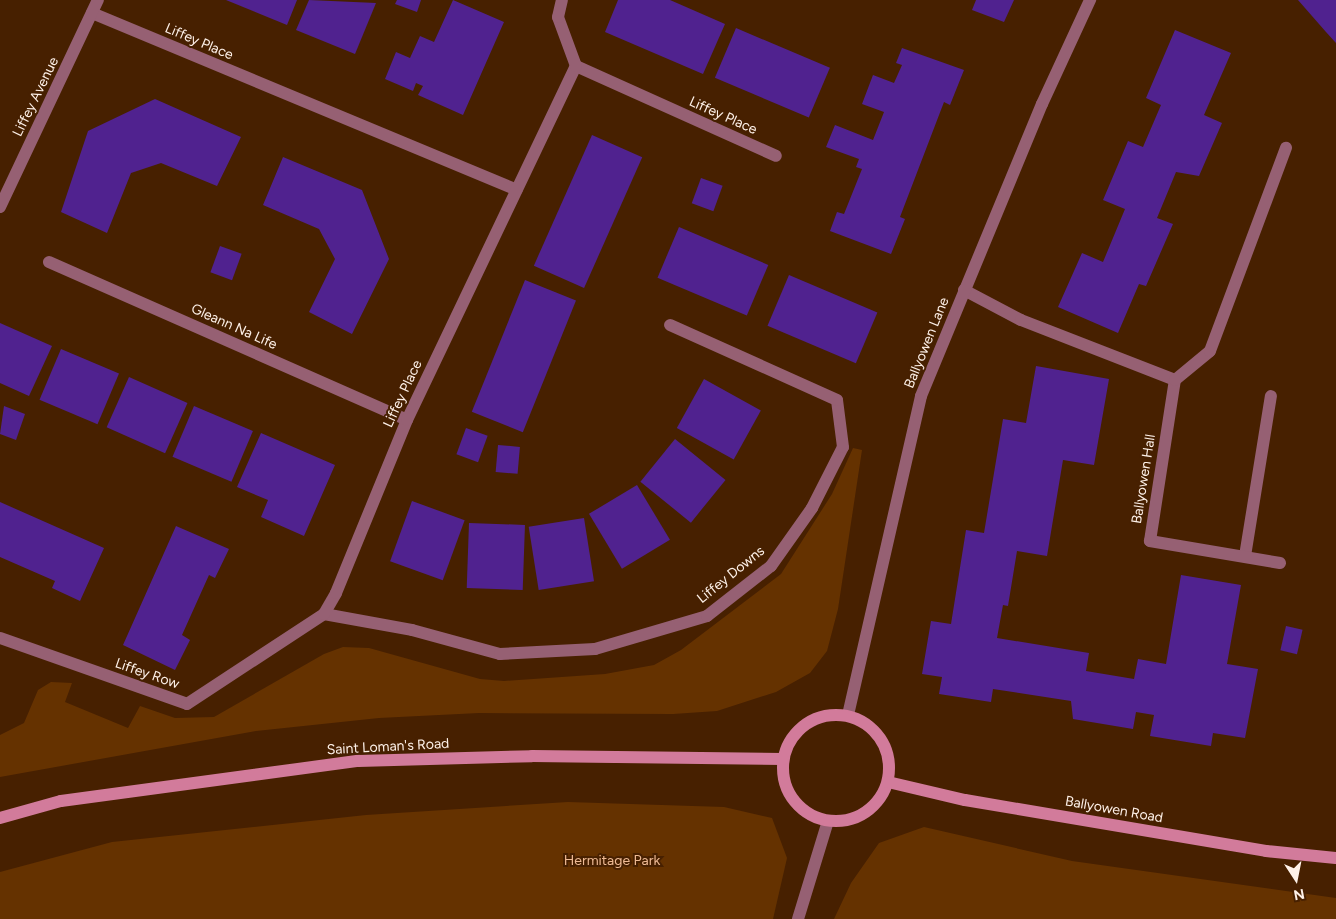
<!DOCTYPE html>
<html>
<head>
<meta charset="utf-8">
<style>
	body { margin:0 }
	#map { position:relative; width:1336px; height:919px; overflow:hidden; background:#472000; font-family:Figtree,sans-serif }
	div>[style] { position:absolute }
	.green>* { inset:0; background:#653200 }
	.building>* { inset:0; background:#50228f; transform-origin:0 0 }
	.lane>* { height:12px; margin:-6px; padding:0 6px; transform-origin:6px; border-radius:6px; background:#966073 }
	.street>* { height:12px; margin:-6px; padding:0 6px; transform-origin:6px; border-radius:6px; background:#966073 }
	.secondary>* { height:12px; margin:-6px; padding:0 6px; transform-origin:6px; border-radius:6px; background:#d27b9b }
	.secondary>.ring { margin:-6px; padding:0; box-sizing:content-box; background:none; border:12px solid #d27b9b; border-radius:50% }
	span { translate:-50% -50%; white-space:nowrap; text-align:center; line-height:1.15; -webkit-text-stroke:4px #472000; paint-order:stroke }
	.street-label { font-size:14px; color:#fef1e8 }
	.park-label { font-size:14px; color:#eeba94 }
	.north { position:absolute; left:1271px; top:854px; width:50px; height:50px; -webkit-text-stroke:4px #472000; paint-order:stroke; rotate:169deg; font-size:14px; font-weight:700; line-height:20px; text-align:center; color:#fef1e8 }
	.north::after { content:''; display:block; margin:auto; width:18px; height:22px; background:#fef1e8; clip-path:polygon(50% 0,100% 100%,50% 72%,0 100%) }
</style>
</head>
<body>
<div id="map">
	<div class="green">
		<i style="clip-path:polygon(853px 448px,862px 450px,838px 609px,827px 651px,810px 673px,776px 692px,717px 711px,673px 714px,479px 713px,379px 718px,256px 731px,0 777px,0 735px,24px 723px,38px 690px,51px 682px,72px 683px,65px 702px,128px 728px,140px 706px,175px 718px,214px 717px,324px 654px,343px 647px,369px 648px,480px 679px,504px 681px,605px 674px,654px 665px,681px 650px,781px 574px,832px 494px)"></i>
		<i style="clip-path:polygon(568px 802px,724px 807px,772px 818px,787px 858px,773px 919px,0 919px,0 872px,112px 842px,366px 815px)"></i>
		<i style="clip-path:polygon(924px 827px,1072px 861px,1336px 898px,1336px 919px,834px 919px,851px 883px,879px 843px)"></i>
	</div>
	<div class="building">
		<i style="clip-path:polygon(226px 0,297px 0,287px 25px)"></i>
		<i style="clip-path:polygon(309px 0,376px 3px,355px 54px,296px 30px)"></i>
		<i style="clip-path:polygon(397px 0,421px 0,417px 12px,395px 4px)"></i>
		<i style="clip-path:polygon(453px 0,504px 22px,463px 115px,418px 95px,423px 86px,416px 83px,413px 91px,385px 79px,396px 52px,410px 58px,420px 36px,434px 42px)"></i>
		<i style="clip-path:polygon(618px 0,670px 0,725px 24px,703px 74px,605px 32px)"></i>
		<i style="clip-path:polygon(976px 0,1014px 0,1004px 22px,972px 10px)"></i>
		<i style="clip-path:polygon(1298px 0,1336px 0,1336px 43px,1326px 32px)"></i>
		<i style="left:736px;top:28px;width:102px;height:54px;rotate:23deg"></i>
		<i style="clip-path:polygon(1175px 30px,1231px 53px,1204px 115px,1222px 123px,1199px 176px,1176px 172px,1157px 218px,1173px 224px,1146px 286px,1139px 284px,1118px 333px,1058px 307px,1082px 253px,1103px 262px,1125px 209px,1103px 200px,1128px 141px,1143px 147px,1161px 105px,1146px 98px)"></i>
		<i style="clip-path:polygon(902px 48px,964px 70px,950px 105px,944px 102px,900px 217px,905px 219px,891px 254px,830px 231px,837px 212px,844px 214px,862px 169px,856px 167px,859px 159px,826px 147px,835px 125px,873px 140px,884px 112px,862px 104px,873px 75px,894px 83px,902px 65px,896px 63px)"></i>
		<i style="clip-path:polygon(155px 99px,241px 137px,217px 186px,161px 163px,131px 173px,107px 233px,61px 212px,88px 131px)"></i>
		<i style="left:592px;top:135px;width:55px;height:143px;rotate:24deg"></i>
		<i style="clip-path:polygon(283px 157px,362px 190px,389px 259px,352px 334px,309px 312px,335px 259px,319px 229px,263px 205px)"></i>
		<i style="left:701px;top:178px;width:23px;height:27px;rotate:20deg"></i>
		<i style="left:679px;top:227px;width:97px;height:55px;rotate:23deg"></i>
		<i style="left:220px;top:246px;width:23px;height:28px;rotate:20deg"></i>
		<i style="left:789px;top:275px;width:96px;height:55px;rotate:23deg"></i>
		<i style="left:525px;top:280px;width:55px;height:142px;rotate:22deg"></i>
		<i style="clip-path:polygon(0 323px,52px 346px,29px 396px,0 383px)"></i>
		<i style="left:61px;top:349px;width:63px;height:55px;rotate:23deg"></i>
		<i style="clip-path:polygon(1036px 366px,1109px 379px,1094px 465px,1063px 460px,1047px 556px,1017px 551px,1008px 606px,1003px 605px,997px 638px,1089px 653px,1086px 671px,1134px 679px,1138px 659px,1166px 664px,1181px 575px,1241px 585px,1227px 664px,1258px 669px,1245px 738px,1213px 733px,1211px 746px,1150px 736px,1154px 715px,1136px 712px,1133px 729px,1073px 719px,1071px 701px,993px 689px,991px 702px,939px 694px,942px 677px,922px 674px,931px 621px,951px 624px,966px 530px,984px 533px,1003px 419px,1026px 423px)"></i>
		<i style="left:129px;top:377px;width:64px;height:55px;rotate:24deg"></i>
		<i style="left:704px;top:379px;width:65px;height:56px;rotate:29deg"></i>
		<i style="clip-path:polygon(4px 406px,25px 414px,16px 440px,0 434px)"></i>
		<i style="left:194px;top:406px;width:64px;height:55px;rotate:23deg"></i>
		<i style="left:466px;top:428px;width:23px;height:28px;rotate:20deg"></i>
		<i style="clip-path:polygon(261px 433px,335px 465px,304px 536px,261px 517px,268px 500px,237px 487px)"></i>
		<i style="left:675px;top:439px;width:65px;height:55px;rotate:39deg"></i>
		<i style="left:498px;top:445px;width:22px;height:27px;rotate:5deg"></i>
		<i style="left:637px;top:485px;width:64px;height:56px;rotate:59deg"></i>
		<i style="left:412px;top:501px;width:56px;height:64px;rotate:20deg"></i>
		<i style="clip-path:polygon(0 502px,104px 548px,80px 601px,52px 588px,55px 581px,0 557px)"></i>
		<i style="left:584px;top:518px;width:64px;height:56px;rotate:81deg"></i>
		<i style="left:469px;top:523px;width:56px;height:65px;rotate:2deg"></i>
		<i style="clip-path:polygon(176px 526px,229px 549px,215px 578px,209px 575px,182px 635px,190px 640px,175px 670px,123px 645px)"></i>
		<i style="left:1286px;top:626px;width:17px;height:25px;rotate:13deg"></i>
	</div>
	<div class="lane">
		<i style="left:964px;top:290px;width:64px;rotate:27.8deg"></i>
		<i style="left:1021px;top:320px;width:165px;rotate:21.3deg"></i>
		<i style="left:1245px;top:556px;width:162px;rotate:-80.8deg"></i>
		<i style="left:1280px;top:563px;width:132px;rotate:-170.4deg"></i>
		<i style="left:1150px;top:541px;width:163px;rotate:-81.2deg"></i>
		<i style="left:1175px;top:380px;width:45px;rotate:-39.6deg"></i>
		<i style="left:1210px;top:351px;width:217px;rotate:-69.5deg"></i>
	</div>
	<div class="street">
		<i style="left:92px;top:13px;width:460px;rotate:22.6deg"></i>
		<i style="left:576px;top:66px;width:219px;rotate:24.2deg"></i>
		<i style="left:0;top:207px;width:229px;rotate:-64.7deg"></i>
		<i style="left:49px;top:262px;width:391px;rotate:23.8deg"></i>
		<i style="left:324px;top:614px;width:89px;rotate:10.3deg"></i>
		<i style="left:412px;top:630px;width:91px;rotate:15.3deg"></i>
		<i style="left:500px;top:654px;width:95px;rotate:-3deg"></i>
		<i style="left:595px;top:649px;width:117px;rotate:-16.4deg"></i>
		<i style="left:707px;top:616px;width:81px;rotate:-38deg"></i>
		<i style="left:771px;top:566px;width:71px;rotate:-54.7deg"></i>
		<i style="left:812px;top:508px;width:68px;rotate:-63.1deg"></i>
		<i style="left:843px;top:447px;width:47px;rotate:-97.3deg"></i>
		<i style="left:837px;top:400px;width:183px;rotate:-155.8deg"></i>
		<i style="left:0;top:638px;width:198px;rotate:19.4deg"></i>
		<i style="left:187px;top:704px;width:164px;rotate:-33.3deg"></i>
		<i style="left:324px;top:614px;width:24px;rotate:-60deg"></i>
		<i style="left:336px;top:593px;width:187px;rotate:-67.7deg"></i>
		<i style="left:407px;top:420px;width:392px;rotate:-64.5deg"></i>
		<i style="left:576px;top:66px;width:52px;rotate:-110.2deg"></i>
		<i style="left:558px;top:17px;width:17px;rotate:-77deg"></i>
		<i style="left:848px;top:715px;width:327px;rotate:-77.1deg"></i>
		<i style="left:921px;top:396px;width:316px;rotate:-67.5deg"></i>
		<i style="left:1042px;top:104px;width:115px;rotate:-65.2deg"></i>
		<i style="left:798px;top:919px;width:102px;rotate:-73deg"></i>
	</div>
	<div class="secondary">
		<i class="ring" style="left:783px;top:715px;width:94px;height:94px"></i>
		<i style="left:888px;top:782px;width:79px;rotate:13.2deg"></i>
		<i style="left:965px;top:800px;width:305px;rotate:9.6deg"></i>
		<i style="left:1266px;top:851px;width:70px;rotate:5.7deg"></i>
		<i style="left:0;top:818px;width:63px;rotate:-15.6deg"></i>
		<i style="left:61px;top:801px;width:300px;rotate:-7.7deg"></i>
		<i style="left:358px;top:761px;width:174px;rotate:-1.6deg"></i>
		<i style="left:532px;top:756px;width:251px;rotate:0.7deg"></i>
	</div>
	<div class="street-label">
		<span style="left:199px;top:42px;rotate:23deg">Liffey Place</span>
		<span style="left:36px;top:97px;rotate:-64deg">Liffey Avenue</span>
		<span style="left:723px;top:116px;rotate:24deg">Liffey Place</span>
		<span style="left:234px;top:327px;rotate:24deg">Gleann Na Life</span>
		<span style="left:927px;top:343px;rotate:-68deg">Ballyowen Lane</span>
		<span style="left:403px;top:394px;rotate:-65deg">Liffey Place</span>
		<span style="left:1144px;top:479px;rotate:-81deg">Ballyowen Hall</span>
		<span style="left:731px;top:575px;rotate:-39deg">Liffey Downs</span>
		<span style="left:147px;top:674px;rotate:19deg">Liffey Row</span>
		<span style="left:388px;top:747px;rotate:-3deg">Saint Loman's Road</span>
		<span style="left:1114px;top:810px;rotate:10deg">Ballyowen Road</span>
	</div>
	<div class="park-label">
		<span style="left:612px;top:861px">Hermitage Park</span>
	</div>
	<div class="north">N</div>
</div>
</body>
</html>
